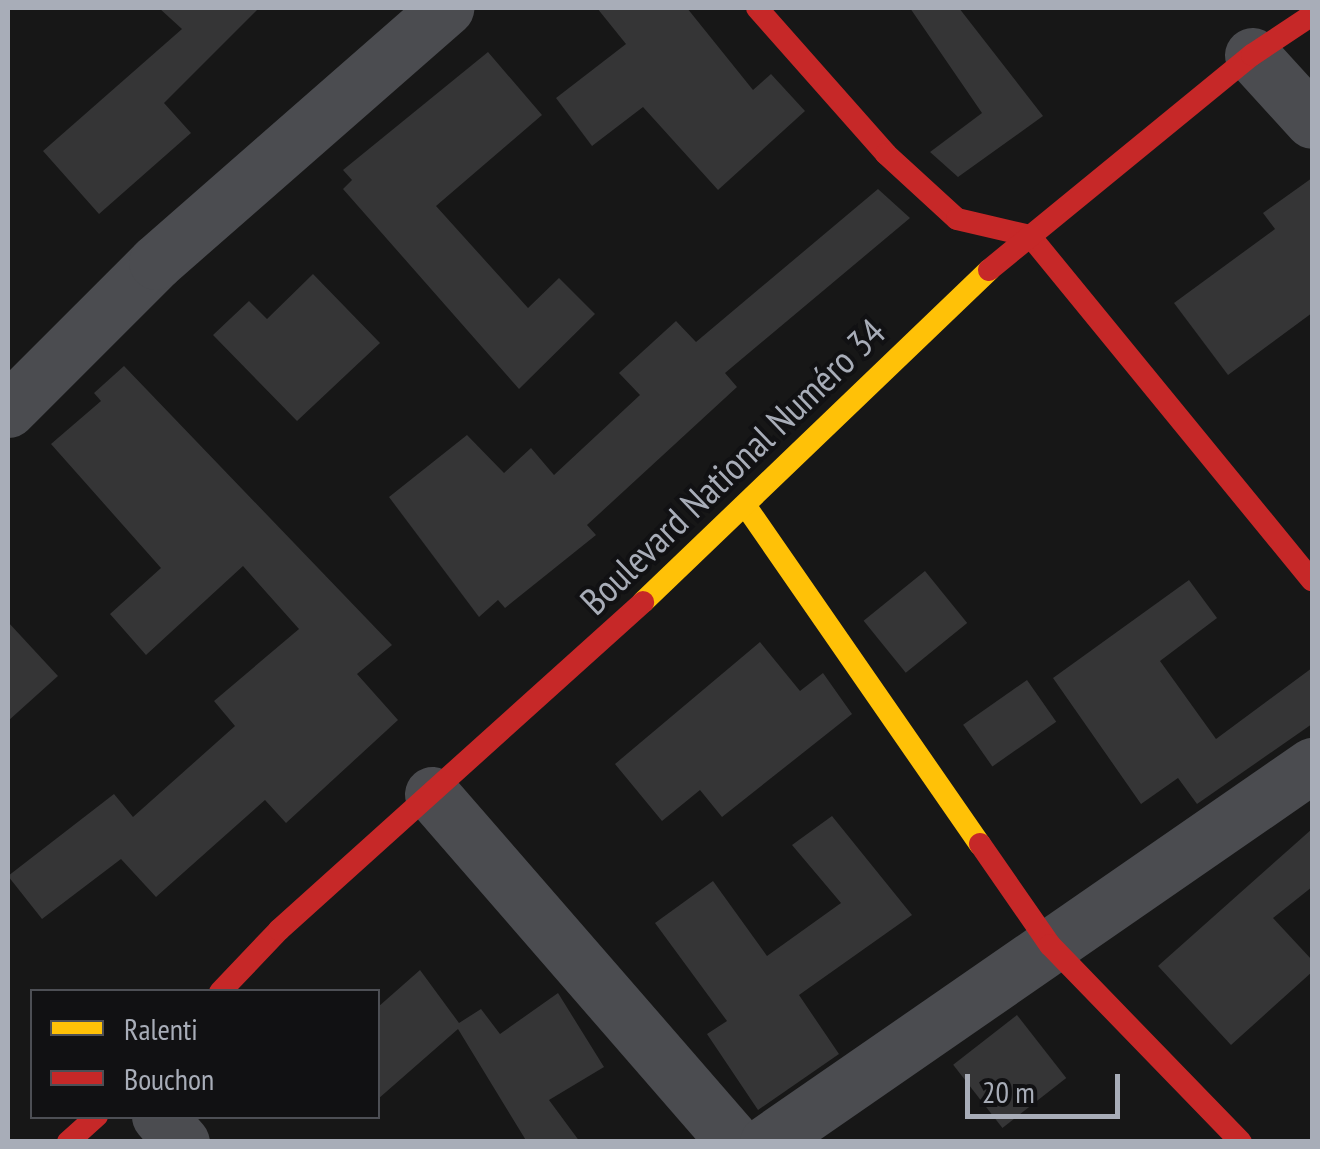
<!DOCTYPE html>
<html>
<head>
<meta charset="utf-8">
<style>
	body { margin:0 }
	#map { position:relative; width:1320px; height:1149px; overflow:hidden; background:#171717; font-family:"PT Sans Narrow",sans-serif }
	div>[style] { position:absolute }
	.building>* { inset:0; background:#353536; transform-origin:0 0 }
	.street>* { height:55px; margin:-27.5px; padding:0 27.5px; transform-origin:27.5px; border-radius:27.5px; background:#4b4c50 }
	.slow>* { height:22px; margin:-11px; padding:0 11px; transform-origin:11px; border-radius:11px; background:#ffc107 }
	.jam>* { height:22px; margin:-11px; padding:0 11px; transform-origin:11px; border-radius:11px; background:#c62828 }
	span { translate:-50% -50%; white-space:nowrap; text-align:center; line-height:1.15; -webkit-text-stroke:8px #111113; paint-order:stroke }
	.street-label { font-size:38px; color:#a8adb8 }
	.frame { position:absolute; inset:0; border:10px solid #a8adb8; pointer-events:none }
	.legend { position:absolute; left:30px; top:989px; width:350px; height:130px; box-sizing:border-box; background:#111113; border:2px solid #4d4f55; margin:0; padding:12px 18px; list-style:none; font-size:30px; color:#a8adb8 }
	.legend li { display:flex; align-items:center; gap:20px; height:50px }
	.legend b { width:50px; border:2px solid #4d4f55 }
	.scale { position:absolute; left:965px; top:1074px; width:155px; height:45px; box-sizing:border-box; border:5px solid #a8adb8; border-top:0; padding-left:12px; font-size:30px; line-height:35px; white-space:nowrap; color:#a8adb8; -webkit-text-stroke:8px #111113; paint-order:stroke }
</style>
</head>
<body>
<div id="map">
	<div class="building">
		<i style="clip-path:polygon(159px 8px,259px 8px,164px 103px,191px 133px,99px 214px,43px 151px,182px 29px)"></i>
		<i style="clip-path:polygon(597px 8px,687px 8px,753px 90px,771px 74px,805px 111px,718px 190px,643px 107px,592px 146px,556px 98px,626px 44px)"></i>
		<i style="clip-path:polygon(910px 8px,959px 8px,1043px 116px,958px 177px,930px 152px,982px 113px)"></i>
		<i style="clip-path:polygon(488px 52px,542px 115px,436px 206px,528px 308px,559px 278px,595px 314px,519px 389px,343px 189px,352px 180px,343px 170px)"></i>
		<i style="clip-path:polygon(1312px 178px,1312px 313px,1228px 375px,1174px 303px,1275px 229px,1263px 213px)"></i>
		<i style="clip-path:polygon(878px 189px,910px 218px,725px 373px,737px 387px,587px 525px,596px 535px,505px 608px,498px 600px,479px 617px,389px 497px,467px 435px,504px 473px,531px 448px,554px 475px,640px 395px,619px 373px,676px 321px,696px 342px)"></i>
		<i style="clip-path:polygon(313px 274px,380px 343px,297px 421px,213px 335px,249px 301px,267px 319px)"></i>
		<i style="clip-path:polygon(124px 366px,392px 645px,357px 674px,398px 720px,286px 823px,265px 800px,156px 897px,121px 859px,42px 919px,8px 876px,114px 794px,133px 817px,235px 726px,214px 701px,299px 629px,243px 566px,146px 655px,110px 614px,161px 568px,51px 444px,101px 401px,94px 393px)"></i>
		<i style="left:925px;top:571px;width:67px;height:79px;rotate:51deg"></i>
		<i style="clip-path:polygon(1189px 580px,1217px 618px,1160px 661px,1216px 739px,1312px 668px,1312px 724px,1197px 804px,1178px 778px,1141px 804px,1053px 678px)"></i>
		<i style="clip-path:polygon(8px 622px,58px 676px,8px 721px)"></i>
		<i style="clip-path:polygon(760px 642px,800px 691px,823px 673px,852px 714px,722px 817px,700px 790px,662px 821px,615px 764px)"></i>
		<i style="left:1027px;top:680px;width:51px;height:78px;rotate:55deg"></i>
		<i style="clip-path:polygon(832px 816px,912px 915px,799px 995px,839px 1054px,758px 1110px,707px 1034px,727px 1021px,655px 923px,713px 881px,767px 956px,841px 903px,792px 845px)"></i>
		<i style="clip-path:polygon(1312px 829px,1312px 887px,1273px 918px,1312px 960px,1312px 972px,1231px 1045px,1158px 966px)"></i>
		<i style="clip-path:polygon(420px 970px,459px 1023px,481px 1009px,500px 1034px,558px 993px,604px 1067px,549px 1100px,580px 1142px,527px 1142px,458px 1029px,378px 1099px,378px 1007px)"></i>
		<i style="left:1017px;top:1015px;width:80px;height:81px;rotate:52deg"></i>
	</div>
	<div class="street">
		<i style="left:1252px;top:55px;width:89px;rotate:47.7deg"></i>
		<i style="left:8px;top:410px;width:209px;rotate:-45deg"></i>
		<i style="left:156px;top:262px;width:386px;rotate:-41.2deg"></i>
		<i style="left:432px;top:794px;width:461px;rotate:49deg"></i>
		<i style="left:159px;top:1116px;width:35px;rotate:49deg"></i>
		<i style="left:767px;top:1142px;width:663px;rotate:-34.67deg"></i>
	</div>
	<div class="slow">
		<i style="left:747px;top:508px;width:409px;rotate:55.3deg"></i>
		<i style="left:643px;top:602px;width:480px;rotate:-43.8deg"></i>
	</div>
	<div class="jam">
		<i style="left:757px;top:8px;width:195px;rotate:48.5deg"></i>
		<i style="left:886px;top:154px;width:96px;rotate:42.5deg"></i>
		<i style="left:957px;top:219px;width:75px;rotate:13.1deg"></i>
		<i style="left:1030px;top:236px;width:445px;rotate:50.7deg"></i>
		<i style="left:989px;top:270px;width:340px;rotate:-39.3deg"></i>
		<i style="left:1252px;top:55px;width:72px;rotate:-33.7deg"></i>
		<i style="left:980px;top:844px;width:123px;rotate:55.3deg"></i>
		<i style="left:1050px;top:945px;width:274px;rotate:45.9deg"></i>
		<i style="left:220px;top:992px;width:86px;rotate:-46.4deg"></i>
		<i style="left:279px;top:930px;width:490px;rotate:-42deg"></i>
		<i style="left:68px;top:1142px;width:39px;rotate:-42deg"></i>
	</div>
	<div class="street-label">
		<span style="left:732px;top:466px;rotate:-44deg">Boulevard National Numéro 34</span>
	</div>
	<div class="frame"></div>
	<ul class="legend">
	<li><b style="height:12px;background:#ffc107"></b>Ralenti</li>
	<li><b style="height:12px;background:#c62828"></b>Bouchon</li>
	</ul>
	<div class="scale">20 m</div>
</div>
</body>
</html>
